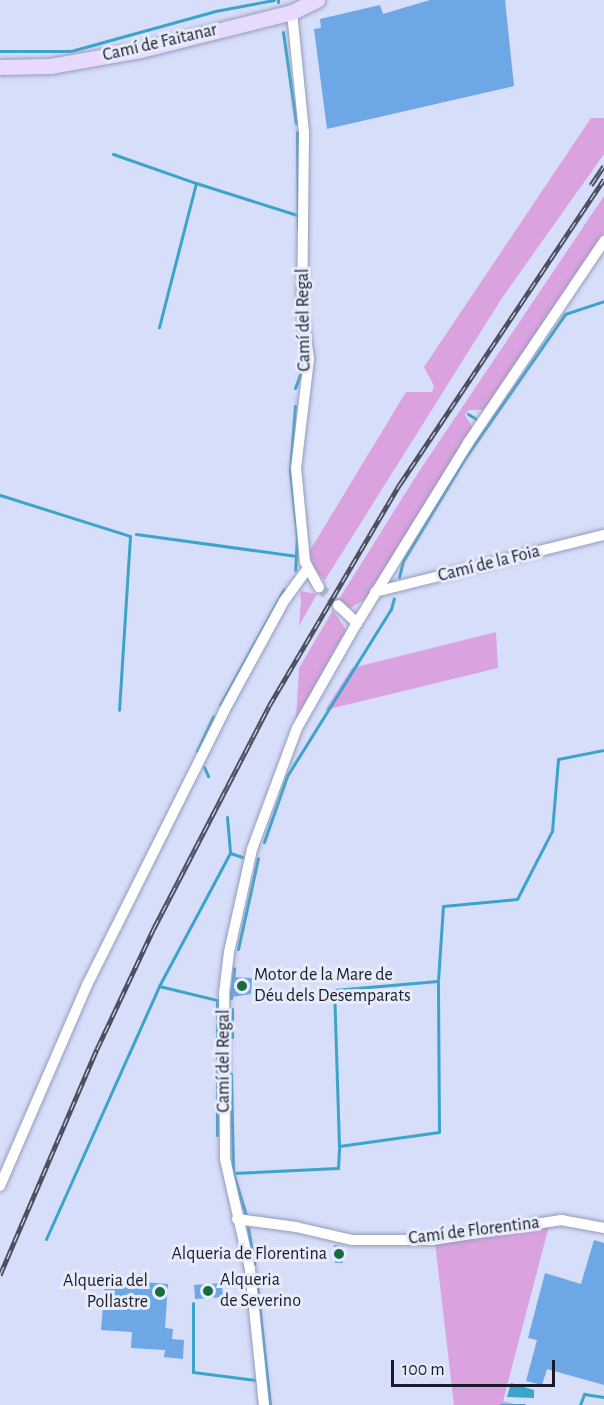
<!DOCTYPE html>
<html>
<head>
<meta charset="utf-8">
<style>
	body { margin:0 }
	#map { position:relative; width:604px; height:1405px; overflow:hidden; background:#d7defa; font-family:"Alegreya Sans",sans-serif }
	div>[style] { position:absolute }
	.green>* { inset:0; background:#dba2e0 }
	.water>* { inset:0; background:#3ba4cb }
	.stream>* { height:3px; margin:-1.5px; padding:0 1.5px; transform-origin:1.5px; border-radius:1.5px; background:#3ba4cb }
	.building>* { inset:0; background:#6da7e5; transform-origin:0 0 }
	.street-tunnel>* { height:10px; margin-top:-5px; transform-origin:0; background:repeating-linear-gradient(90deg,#b1b7d0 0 10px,transparent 0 15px) }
	.roads { filter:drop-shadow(0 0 2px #959cbd) drop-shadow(0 0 2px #959cbd) }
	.street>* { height:10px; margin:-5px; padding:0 5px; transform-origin:5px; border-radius:5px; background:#fff }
	.secondary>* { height:15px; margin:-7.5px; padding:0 7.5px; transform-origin:7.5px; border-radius:7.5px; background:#e8dafe }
	.rail>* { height:5px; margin-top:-2.5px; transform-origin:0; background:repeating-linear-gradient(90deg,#e8ecfa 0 9px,#4d5262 0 18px); box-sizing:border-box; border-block:2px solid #4d5262 }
	.dots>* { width:16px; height:16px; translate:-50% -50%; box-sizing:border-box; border:3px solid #e8ecfa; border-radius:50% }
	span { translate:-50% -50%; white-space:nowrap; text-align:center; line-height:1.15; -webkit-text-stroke:6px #e8ecfa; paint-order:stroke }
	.street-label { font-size:18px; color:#191c28 }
	.poi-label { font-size:18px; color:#191c28 }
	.left { translate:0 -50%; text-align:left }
	.right { translate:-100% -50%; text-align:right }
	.scale { position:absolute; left:391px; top:1360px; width:164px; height:27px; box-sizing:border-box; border:3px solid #191c28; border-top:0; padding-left:8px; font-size:18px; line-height:21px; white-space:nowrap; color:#191c28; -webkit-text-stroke:4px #e8ecfa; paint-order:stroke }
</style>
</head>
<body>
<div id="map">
	<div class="green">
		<i style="clip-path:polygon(591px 118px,604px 118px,604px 154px,502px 298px,325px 580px,315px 570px,309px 552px,406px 392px,432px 392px,434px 386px,424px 367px)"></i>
		<i style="clip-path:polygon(604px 196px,604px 233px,484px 410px,469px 410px,465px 415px,473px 428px,366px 599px,350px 608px,344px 606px,339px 599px,418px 473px)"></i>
		<i style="clip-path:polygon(300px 591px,317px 594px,299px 626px,301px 601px)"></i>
		<i style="clip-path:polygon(333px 610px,346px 630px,296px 719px,299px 668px)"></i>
		<i style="clip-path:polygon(496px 632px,498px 668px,325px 710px,352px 668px)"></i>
		<i style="clip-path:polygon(549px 1226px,503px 1401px,518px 1405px,454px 1405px,435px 1243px)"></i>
	</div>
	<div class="water">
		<i style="clip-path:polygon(511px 1383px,534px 1390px,534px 1398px,507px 1397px)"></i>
	</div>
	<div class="stream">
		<i style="left:278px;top:2px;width:2px;rotate:-90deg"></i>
		<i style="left:283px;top:32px;width:92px;rotate:81.9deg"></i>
		<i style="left:0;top:51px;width:71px"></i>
		<i style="left:71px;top:51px;width:149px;rotate:-15.5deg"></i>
		<i style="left:215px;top:11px;width:60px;rotate:-10.6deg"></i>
		<i style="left:297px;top:132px;width:95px;rotate:89.4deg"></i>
		<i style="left:113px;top:154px;width:88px;rotate:19.3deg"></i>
		<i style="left:196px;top:183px;width:149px;rotate:104.4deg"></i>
		<i style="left:196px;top:183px;width:106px;rotate:17.6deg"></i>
		<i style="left:295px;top:388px;width:25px;rotate:-69deg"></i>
		<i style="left:295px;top:406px;width:65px;rotate:94.4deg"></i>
		<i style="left:290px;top:471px;width:65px;rotate:83.9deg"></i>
		<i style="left:297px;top:536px;width:34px;rotate:93deg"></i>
		<i style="left:468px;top:414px;width:12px;rotate:31deg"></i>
		<i style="left:0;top:495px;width:136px;rotate:17.5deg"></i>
		<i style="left:130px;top:536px;width:174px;rotate:93.6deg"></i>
		<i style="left:136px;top:534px;width:162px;rotate:7.8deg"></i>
		<i style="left:399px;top:577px;width:16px;rotate:-76deg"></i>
		<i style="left:403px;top:561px;width:120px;rotate:-59deg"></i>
		<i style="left:465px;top:458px;width:175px;rotate:-55.2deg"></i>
		<i style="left:565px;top:314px;width:41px;rotate:-18.4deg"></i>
		<i style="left:220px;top:705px;width:132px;rotate:-61.1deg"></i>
		<i style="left:197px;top:751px;width:38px;rotate:-65deg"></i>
		<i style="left:204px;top:767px;width:10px;rotate:66deg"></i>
		<i style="left:227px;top:817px;width:36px;rotate:85deg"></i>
		<i style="left:230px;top:853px;width:13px;rotate:18deg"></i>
		<i style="left:264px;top:842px;width:70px;rotate:-70.8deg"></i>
		<i style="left:287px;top:776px;width:197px;rotate:-58.1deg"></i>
		<i style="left:391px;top:609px;width:11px;rotate:-75deg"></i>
		<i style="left:238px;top:949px;width:93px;rotate:-77.6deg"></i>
		<i style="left:159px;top:986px;width:60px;rotate:13.6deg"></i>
		<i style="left:217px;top:1000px;width:58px;rotate:90deg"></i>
		<i style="left:231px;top:998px;width:30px;rotate:-84deg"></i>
		<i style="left:232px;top:1037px;width:28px;rotate:-90deg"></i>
		<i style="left:217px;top:1065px;width:70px;rotate:90deg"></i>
		<i style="left:231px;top:1074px;width:99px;rotate:88.8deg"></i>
		<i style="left:233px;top:1173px;width:44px;rotate:72.8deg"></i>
		<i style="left:339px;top:1146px;width:156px;rotate:-91.8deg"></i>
		<i style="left:334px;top:990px;width:104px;rotate:-4.9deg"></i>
		<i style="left:233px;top:1173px;width:105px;rotate:-2.7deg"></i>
		<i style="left:338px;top:1168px;width:22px;rotate:-87deg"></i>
		<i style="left:339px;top:1146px;width:101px;rotate:-8deg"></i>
		<i style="left:439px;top:1132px;width:151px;rotate:-90.4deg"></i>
		<i style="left:438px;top:981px;width:75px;rotate:-86.2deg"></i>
		<i style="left:443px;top:906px;width:74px;rotate:-5.4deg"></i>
		<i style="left:517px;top:899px;width:76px;rotate:-62.8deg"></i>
		<i style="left:552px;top:831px;width:72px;rotate:-85.2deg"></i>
		<i style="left:558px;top:759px;width:47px;rotate:-11.1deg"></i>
		<i style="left:248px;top:1228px;width:36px;rotate:80deg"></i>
		<i style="left:46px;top:1239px;width:277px;rotate:-65.9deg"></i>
		<i style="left:159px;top:986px;width:151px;rotate:-61.9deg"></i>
		<i style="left:256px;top:1276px;width:130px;rotate:83.8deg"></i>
		<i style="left:193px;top:1303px;width:69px;rotate:90deg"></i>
		<i style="left:193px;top:1372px;width:63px;rotate:7.4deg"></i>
		<i style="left:501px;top:1405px;width:23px"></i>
		<i style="left:580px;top:1405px;width:12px;rotate:-70deg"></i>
		<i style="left:584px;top:1394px;width:20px;rotate:9deg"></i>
	</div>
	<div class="building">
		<i style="clip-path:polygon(430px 0,505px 0,514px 86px,327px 129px,314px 29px,321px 28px,320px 19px,380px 5px,383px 14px)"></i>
		<i style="clip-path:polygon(233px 977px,252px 978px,251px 994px,232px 997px)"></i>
		<i style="clip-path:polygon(594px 1240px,604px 1243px,604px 1385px,547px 1369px,542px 1385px,526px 1381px,537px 1340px,528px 1338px,545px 1273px,581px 1284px)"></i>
		<i style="clip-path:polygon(334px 1245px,343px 1246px,343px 1263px,335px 1263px)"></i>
		<i style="clip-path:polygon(120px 1280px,168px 1284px,165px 1328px,173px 1329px,172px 1339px,184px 1340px,183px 1359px,164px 1357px,165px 1350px,131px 1348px,132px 1332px,101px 1330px,105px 1283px,120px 1284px)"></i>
		<i style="left:222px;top:1283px;width:14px;height:28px;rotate:86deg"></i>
	</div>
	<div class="street-tunnel">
		<i style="left:319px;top:587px;width:26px;rotate:43deg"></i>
	</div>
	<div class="roads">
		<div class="street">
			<i style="left:292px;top:12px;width:122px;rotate:84.3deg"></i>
			<i style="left:304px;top:133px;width:177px;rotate:90.6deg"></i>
			<i style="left:302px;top:310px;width:49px;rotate:81.9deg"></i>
			<i style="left:309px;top:359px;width:110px;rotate:96.8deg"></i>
			<i style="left:296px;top:468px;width:94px;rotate:84.5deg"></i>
			<i style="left:305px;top:562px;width:29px;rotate:61deg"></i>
			<i style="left:375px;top:592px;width:236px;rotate:-14deg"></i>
			<i style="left:357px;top:623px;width:211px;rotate:-58.3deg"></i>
			<i style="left:468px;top:443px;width:244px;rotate:-56deg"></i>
			<i style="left:0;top:1186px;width:219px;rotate:-66.6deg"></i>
			<i style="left:87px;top:985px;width:306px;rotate:-63.4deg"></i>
			<i style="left:224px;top:711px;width:125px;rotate:-61.4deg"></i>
			<i style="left:284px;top:601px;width:39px;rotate:-54deg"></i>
			<i style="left:237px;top:1219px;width:60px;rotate:7.7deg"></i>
			<i style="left:296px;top:1227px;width:57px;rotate:13.1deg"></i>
			<i style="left:352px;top:1240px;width:80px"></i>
			<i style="left:432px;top:1240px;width:131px;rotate:-8.8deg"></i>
			<i style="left:561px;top:1220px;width:44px;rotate:10.5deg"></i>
			<i style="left:264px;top:1405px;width:137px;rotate:-95.9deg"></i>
			<i style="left:250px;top:1269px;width:113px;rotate:-102.8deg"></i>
			<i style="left:225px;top:1159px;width:166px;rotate:-90.3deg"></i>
			<i style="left:224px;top:993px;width:41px;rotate:-83deg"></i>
			<i style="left:229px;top:952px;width:106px;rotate:-77.4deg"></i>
			<i style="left:252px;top:849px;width:129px;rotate:-69.6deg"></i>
			<i style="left:297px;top:728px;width:121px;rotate:-60.3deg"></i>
			<i style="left:357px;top:623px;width:26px;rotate:-137deg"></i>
		</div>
		<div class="secondary">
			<i style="left:0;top:67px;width:50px;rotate:-1.1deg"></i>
			<i style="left:50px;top:66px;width:92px;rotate:-10deg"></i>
			<i style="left:141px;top:50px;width:156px;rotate:-14.1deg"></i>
			<i style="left:292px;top:12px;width:28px;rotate:-26deg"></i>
		</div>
	</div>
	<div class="rail">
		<i style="left:591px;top:185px;width:23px;rotate:-56deg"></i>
		<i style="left:0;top:1275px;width:246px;rotate:-66.8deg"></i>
		<i style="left:97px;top:1049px;width:134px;rotate:-64.8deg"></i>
		<i style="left:154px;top:928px;width:250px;rotate:-62.6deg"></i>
		<i style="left:269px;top:706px;width:258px;rotate:-59.5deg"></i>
		<i style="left:400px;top:484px;width:367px;rotate:-56.2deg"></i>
	</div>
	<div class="dots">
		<i style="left:242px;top:986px;background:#176d40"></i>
		<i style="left:339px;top:1254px;background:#176d40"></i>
		<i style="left:208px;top:1291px;background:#176d40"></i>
		<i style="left:160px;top:1292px;background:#176d40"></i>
	</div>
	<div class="street-label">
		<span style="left:160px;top:43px;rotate:-13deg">Camí de Faitanar</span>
		<span style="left:304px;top:320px;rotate:-91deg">Camí del Regal</span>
		<span style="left:489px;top:564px;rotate:-14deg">Camí de la Foia</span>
		<span style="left:224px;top:1061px;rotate:-90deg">Camí del Regal</span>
		<span style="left:474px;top:1231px;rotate:-7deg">Camí de Florentina</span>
	</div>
	<div class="poi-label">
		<span class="left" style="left:254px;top:986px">Motor de la Mare de<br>Déu dels Desemparats</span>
		<span class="right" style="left:327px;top:1254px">Alqueria de Florentina</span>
		<span class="left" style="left:220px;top:1291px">Alqueria<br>de Severino</span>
		<span class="right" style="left:148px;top:1292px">Alqueria del<br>Pollastre</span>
	</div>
	<div class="scale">100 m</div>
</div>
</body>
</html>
